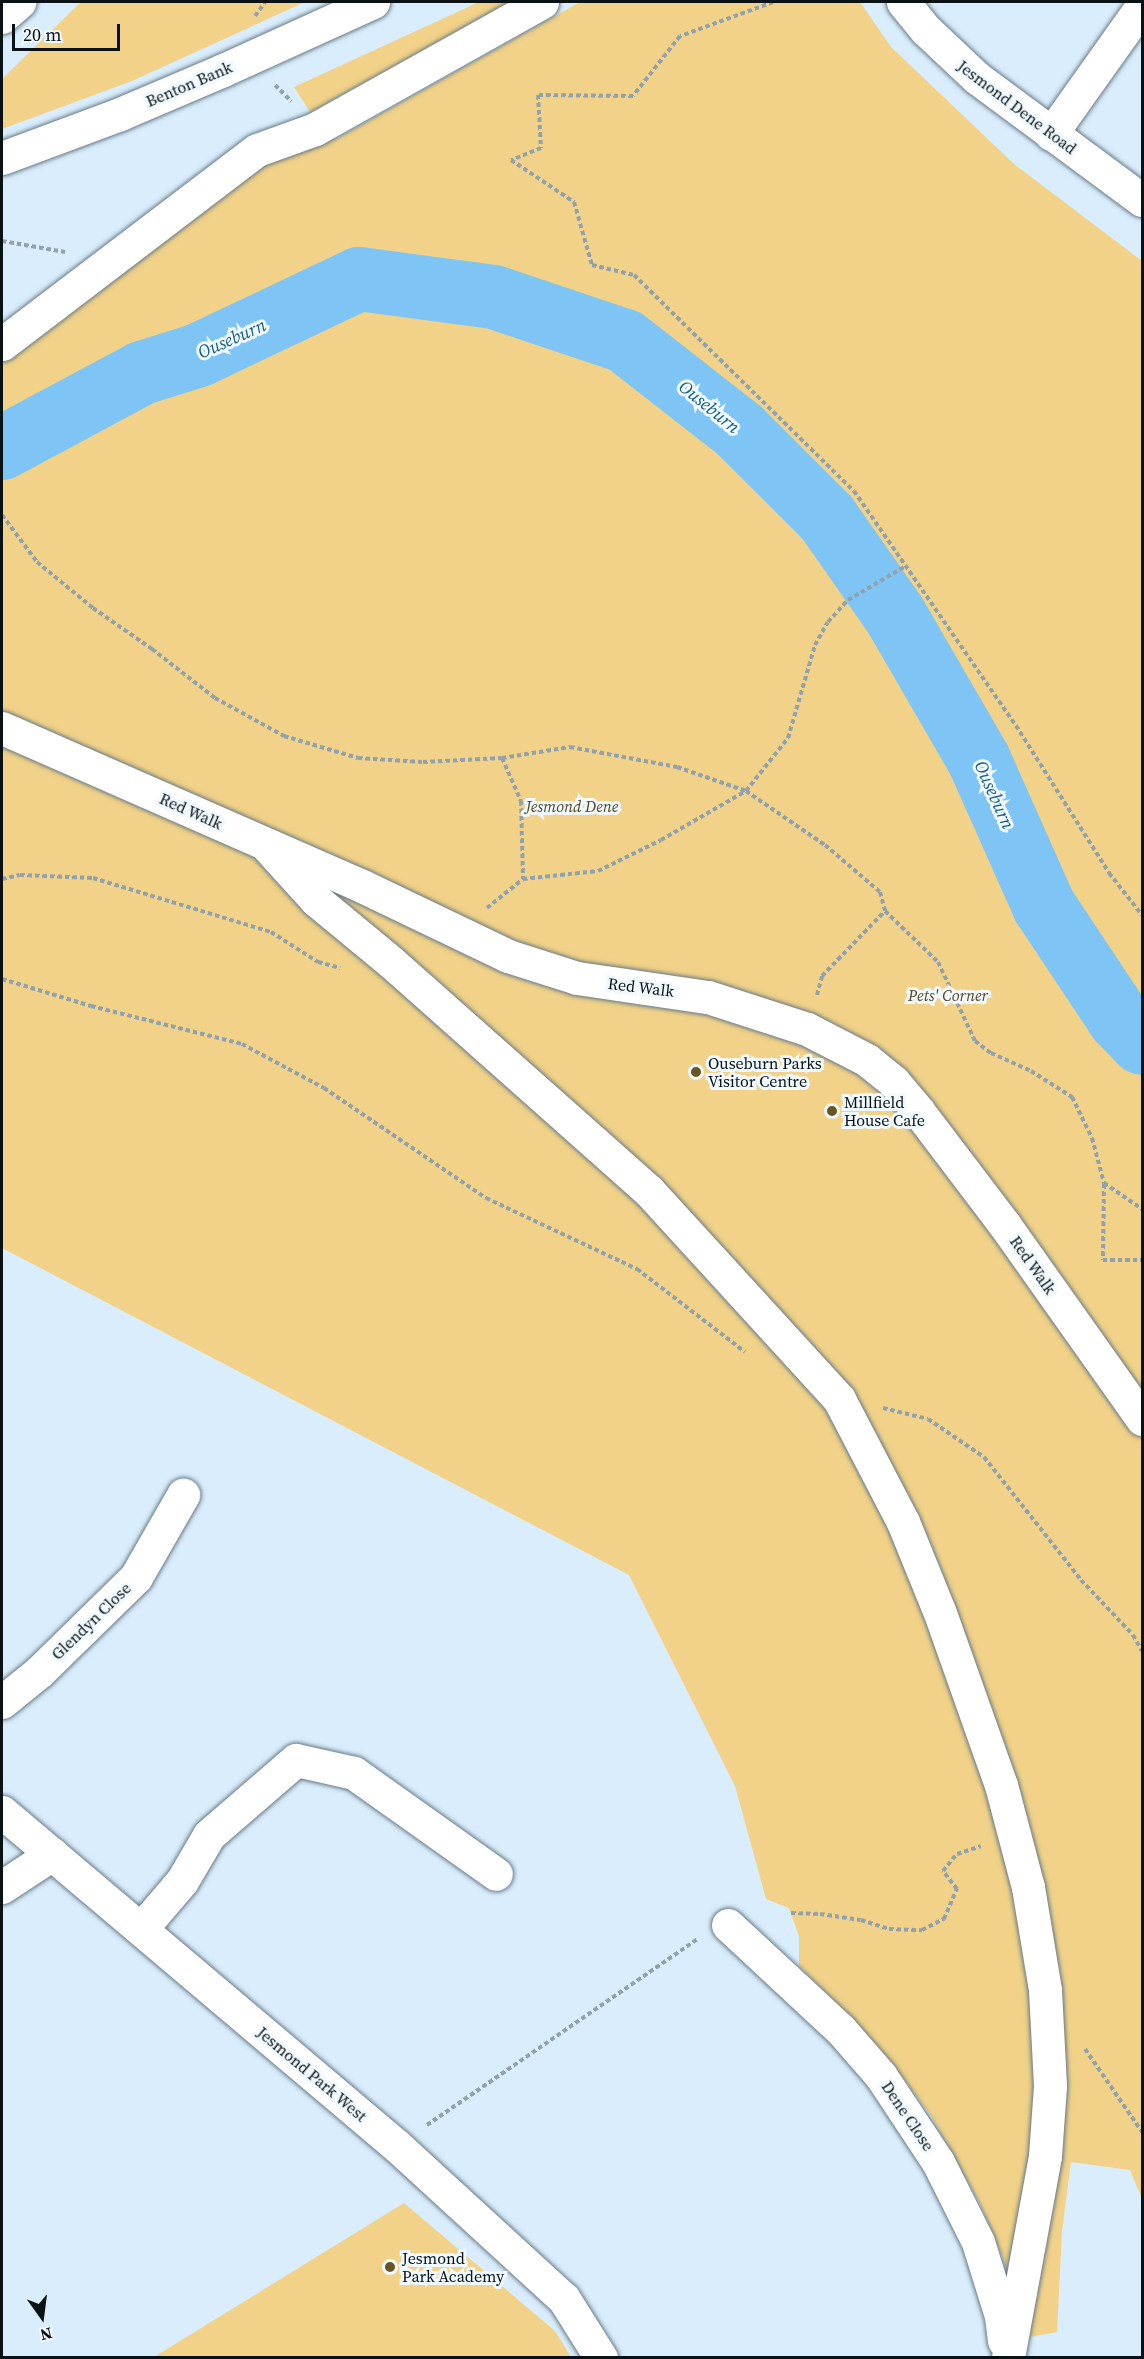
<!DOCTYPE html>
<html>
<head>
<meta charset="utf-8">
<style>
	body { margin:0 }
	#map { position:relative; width:1144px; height:2359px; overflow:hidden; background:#d9edfc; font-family:"Source Serif 4",serif }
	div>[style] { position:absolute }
	.green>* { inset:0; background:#f1d288 }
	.river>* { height:64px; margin:-32px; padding:0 32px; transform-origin:32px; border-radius:32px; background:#7ec5f5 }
	.path>* { height:4px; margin-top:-2px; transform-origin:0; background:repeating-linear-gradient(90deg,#92a2ad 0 4.5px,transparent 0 7.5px) }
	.roads { filter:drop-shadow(0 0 2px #687a87) drop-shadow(0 0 2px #687a87) }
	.minor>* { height:33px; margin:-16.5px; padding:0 16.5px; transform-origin:16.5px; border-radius:16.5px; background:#fff }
	.highway>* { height:33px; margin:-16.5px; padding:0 16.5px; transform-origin:16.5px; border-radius:16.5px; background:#fff }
	.dots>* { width:16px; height:16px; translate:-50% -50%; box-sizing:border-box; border:3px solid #f0f9fe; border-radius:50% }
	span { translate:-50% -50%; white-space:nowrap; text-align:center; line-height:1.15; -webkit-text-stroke:6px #f0f9fe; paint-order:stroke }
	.street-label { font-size:16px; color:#0b1216 }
	.park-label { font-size:16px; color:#594921; font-style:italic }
	.poi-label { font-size:16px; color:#0b1216 }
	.left { translate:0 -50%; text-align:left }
	.water-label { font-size:18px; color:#155c83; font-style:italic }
	.frame { position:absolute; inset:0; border:3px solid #0b1216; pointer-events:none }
	.north { position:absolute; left:12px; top:2287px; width:60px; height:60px; -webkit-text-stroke:4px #f0f9fe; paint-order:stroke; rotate:166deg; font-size:16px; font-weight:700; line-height:24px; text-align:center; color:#0b1216 }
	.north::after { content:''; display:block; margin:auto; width:21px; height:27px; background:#0b1216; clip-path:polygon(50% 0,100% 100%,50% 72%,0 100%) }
	.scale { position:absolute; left:12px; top:24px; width:108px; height:27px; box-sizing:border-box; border:3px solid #0b1216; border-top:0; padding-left:8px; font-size:18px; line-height:21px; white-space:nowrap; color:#0b1216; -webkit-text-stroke:4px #f0f9fe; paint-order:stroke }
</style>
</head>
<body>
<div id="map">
	<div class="green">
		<i style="clip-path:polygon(81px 2px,305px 2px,132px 81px,2px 129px,2px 79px)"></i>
		<i style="clip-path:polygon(479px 2px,514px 2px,314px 118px,294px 87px)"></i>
		<i style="clip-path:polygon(580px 2px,860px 2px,891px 47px,1014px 164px,1142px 261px,1142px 2199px,1130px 2170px,1071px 2162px,1062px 2231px,1057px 2332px,1030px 2337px,1031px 2319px,1018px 2313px,1004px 2261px,992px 2231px,978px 2200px,930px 2114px,893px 2065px,853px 2019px,799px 1966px,799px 1936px,789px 1908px,766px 1899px,735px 1786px,629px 1575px,2px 1248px,2px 364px,267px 163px,289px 150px,338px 138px)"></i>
		<i style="clip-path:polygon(404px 2203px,555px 2331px,571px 2357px,154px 2357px)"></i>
	</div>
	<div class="river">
		<i style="left:2px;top:448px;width:159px;rotate:-28.2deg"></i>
		<i style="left:142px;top:373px;width:60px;rotate:-17.5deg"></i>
		<i style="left:199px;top:355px;width:177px;rotate:-25.4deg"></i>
		<i style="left:359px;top:279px;width:136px;rotate:7.6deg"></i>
		<i style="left:494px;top:297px;width:138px;rotate:18.6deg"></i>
		<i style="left:625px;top:341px;width:145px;rotate:38deg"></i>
		<i style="left:739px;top:430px;width:124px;rotate:45deg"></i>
		<i style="left:827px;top:518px;width:118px;rotate:55deg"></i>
		<i style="left:895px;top:615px;width:168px;rotate:59.9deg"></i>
		<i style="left:979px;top:760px;width:160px;rotate:66deg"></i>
		<i style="left:1044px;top:906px;width:136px;rotate:56.4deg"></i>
		<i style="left:1119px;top:1019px;width:33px;rotate:46deg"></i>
	</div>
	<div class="path">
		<i style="left:773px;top:2px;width:99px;rotate:159.9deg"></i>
		<i style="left:680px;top:36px;width:76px;rotate:128.1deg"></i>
		<i style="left:633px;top:96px;width:95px;rotate:-179.4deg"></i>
		<i style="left:538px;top:95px;width:53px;rotate:86.8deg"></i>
		<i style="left:541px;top:148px;width:32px;rotate:158deg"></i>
		<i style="left:511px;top:160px;width:76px;rotate:33.7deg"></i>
		<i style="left:574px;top:202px;width:66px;rotate:74.1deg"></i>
		<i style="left:592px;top:265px;width:43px;rotate:13.4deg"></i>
		<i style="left:634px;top:275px;width:308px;rotate:44.5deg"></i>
		<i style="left:854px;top:491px;width:293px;rotate:55.4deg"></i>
		<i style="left:1020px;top:732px;width:167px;rotate:57.7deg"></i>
		<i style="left:1109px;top:873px;width:53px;rotate:51.8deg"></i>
		<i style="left:255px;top:16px;width:17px;rotate:-54deg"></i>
		<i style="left:275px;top:85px;width:23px;rotate:45deg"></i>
		<i style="left:2px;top:241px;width:64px;rotate:9.9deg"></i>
		<i style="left:2px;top:515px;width:59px;rotate:53.3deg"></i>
		<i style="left:37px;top:562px;width:72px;rotate:39.4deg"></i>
		<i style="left:93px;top:608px;width:72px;rotate:34.8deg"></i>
		<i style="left:152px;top:649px;width:80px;rotate:37.9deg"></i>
		<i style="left:215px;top:698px;width:79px;rotate:28.8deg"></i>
		<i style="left:284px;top:736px;width:77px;rotate:16.6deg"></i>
		<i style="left:358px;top:758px;width:65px;rotate:3.5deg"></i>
		<i style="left:423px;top:762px;width:79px;rotate:-2.9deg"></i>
		<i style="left:502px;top:758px;width:69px;rotate:-9.2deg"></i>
		<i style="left:570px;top:747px;width:109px;rotate:10.6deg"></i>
		<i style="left:677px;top:767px;width:73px;rotate:19.2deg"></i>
		<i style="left:746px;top:791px;width:96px;rotate:34.4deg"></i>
		<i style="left:825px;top:845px;width:72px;rotate:40.5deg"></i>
		<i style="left:880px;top:892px;width:20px;rotate:75deg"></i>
		<i style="left:885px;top:911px;width:74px;rotate:43.9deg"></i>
		<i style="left:938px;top:962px;width:87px;rotate:64.9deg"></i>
		<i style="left:975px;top:1041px;width:20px;rotate:37deg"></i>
		<i style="left:991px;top:1053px;width:44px;rotate:24.2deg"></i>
		<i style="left:1031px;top:1071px;width:49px;rotate:32.4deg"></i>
		<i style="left:1072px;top:1097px;width:46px;rotate:64deg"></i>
		<i style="left:1092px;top:1138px;width:47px;rotate:75.1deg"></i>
		<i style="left:1104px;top:1183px;width:46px;rotate:34.4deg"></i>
		<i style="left:502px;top:758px;width:47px;rotate:66.2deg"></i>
		<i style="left:521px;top:801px;width:78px;rotate:88.5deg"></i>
		<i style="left:2px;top:879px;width:18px;rotate:-13deg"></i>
		<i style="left:20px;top:875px;width:73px;rotate:2.4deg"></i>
		<i style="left:93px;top:878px;width:186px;rotate:16.9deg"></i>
		<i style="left:271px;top:932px;width:56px;rotate:32.6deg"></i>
		<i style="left:318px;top:962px;width:23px;rotate:15deg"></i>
		<i style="left:487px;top:908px;width:46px;rotate:-38.9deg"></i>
		<i style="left:523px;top:879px;width:75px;rotate:-6.1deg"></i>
		<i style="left:598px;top:871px;width:70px;rotate:-26.2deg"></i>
		<i style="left:661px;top:840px;width:98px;rotate:-30deg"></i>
		<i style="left:746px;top:791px;width:68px;rotate:-51.6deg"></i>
		<i style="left:788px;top:738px;width:97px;rotate:-73.8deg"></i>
		<i style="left:815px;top:645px;width:26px;rotate:-61deg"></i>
		<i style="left:828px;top:622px;width:30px;rotate:-48deg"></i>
		<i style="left:848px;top:600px;width:67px;rotate:-30.4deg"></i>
		<i style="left:2px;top:979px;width:93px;rotate:16.9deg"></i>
		<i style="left:91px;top:1006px;width:156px;rotate:14.1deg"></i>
		<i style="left:242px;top:1044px;width:93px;rotate:28.2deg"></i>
		<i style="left:324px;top:1088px;width:196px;rotate:34.2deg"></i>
		<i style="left:486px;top:1198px;width:167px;rotate:25.2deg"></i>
		<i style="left:637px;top:1269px;width:136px;rotate:37.5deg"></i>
		<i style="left:817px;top:995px;width:20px;rotate:-75deg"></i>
		<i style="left:822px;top:976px;width:91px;rotate:-45.9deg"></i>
		<i style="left:1104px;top:1184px;width:76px;rotate:90.8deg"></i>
		<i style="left:1103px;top:1260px;width:39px"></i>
		<i style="left:883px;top:1408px;width:46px;rotate:13.7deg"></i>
		<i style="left:928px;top:1419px;width:68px;rotate:34.2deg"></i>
		<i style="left:984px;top:1457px;width:157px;rotate:51.7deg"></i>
		<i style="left:1081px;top:1580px;width:76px;rotate:46.6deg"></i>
		<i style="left:1133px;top:1635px;width:18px;rotate:61deg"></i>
		<i style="left:791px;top:1913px;width:29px;rotate:2deg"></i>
		<i style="left:820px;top:1914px;width:41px;rotate:8.3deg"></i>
		<i style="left:861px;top:1920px;width:29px;rotate:18deg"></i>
		<i style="left:889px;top:1929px;width:33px;rotate:2deg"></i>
		<i style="left:922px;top:1930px;width:25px;rotate:-27deg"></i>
		<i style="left:944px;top:1919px;width:33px;rotate:-67deg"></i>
		<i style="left:957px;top:1889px;width:23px;rotate:-128deg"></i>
		<i style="left:943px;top:1871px;width:22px;rotate:-51deg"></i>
		<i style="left:957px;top:1854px;width:25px;rotate:-18deg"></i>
		<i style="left:1085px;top:2049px;width:101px;rotate:55.5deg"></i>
		<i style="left:427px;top:2125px;width:329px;rotate:-34.5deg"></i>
	</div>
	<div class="roads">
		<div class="minor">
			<i style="left:903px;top:2px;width:36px;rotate:51deg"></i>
			<i style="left:926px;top:30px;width:70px;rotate:43.3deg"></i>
			<i style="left:977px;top:78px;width:205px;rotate:36.5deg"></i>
			<i style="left:1051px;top:134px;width:157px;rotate:-54.6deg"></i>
			<i style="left:2px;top:158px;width:126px;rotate:-20.4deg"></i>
			<i style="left:120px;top:114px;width:110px;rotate:-23.1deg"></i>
			<i style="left:221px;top:71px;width:167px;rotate:-24.4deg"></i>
			<i style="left:2px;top:344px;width:320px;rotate:-37.3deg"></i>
			<i style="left:257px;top:150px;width:62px;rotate:-19.9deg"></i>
			<i style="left:315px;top:129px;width:260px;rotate:-29.2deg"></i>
			<i style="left:2px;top:728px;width:393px;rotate:23.7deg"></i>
			<i style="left:362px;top:886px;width:162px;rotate:25.6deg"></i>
			<i style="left:508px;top:956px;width:72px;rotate:17.7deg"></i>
			<i style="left:577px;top:978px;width:132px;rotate:8.3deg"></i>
			<i style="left:708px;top:997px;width:104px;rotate:17.9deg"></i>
			<i style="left:807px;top:1029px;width:68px;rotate:27.3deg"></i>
			<i style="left:867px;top:1060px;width:35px;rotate:39deg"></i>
			<i style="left:894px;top:1082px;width:39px;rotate:50deg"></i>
			<i style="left:919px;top:1112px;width:141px;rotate:52.8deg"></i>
			<i style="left:1004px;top:1224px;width:239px;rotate:54.7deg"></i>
			<i style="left:265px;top:844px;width:76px;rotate:47.7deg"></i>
			<i style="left:316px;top:900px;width:97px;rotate:39.6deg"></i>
			<i style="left:391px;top:962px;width:345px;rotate:41.6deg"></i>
			<i style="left:649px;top:1191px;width:282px;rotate:47.6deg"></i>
			<i style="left:839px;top:1399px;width:139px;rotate:62.5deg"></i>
			<i style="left:903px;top:1522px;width:98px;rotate:67.9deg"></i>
			<i style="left:940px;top:1613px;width:182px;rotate:70.5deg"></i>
			<i style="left:1001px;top:1785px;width:106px;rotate:75.2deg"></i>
			<i style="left:1028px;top:1887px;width:104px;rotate:80.6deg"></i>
			<i style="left:1045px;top:1990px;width:96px;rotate:87deg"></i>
			<i style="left:1050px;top:2086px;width:70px;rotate:94.1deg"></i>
			<i style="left:1045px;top:2156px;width:205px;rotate:100.4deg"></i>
			<i style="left:2px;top:1702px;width:48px;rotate:-39deg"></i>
			<i style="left:39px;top:1672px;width:136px;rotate:-44.4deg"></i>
			<i style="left:136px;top:1577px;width:95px;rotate:-60.2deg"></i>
			<i style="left:2px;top:1812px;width:517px;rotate:40.22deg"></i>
			<i style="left:397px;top:2146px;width:226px;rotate:42.5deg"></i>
			<i style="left:564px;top:2299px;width:70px;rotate:57.9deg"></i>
			<i style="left:2px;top:1887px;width:60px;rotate:-33.4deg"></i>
			<i style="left:728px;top:1925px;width:154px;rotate:42.9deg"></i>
			<i style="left:841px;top:2030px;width:61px;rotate:49deg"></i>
			<i style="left:881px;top:2076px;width:103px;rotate:56.5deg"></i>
			<i style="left:938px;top:2162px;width:89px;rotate:63.4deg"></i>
			<i style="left:978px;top:2242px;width:77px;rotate:72.7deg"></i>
			<i style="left:1001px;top:2316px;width:25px;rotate:83deg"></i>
			<i style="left:141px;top:1929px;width:63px;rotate:-49.5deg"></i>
			<i style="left:182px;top:1881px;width:53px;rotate:-59.6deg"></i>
			<i style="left:209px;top:1835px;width:115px;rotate:-40.8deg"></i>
			<i style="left:296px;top:1760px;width:59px;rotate:12.6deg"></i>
			<i style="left:354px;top:1773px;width:174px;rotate:35.4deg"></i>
		</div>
		<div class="highway">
			<i style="left:2px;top:17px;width:23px;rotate:-41deg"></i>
		</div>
	</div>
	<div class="dots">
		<i style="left:696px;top:1072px;background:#685523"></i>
		<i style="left:832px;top:1111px;background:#685523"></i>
		<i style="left:390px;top:2267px;background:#685523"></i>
	</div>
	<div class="street-label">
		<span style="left:189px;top:84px;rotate:-23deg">Benton Bank</span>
		<span style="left:1017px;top:107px;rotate:37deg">Jesmond Dene Road</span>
		<span style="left:191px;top:811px;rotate:24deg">Red Walk</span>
		<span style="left:641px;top:987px;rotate:7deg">Red Walk</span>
		<span style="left:1033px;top:1265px;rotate:55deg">Red Walk</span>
		<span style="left:91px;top:1621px;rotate:-44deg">Glendyn Close</span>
		<span style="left:312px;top:2074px;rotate:40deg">Jesmond Park West</span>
		<span style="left:908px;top:2116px;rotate:56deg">Dene Close</span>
	</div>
	<div class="park-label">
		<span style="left:572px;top:806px">Jesmond Dene</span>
		<span style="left:948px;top:995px">Pets' Corner</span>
	</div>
	<div class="poi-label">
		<span class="left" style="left:708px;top:1072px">Ouseburn Parks<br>Visitor Centre</span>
		<span class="left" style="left:844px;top:1111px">Millfield<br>House Cafe</span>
		<span class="left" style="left:402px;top:2267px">Jesmond<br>Park Academy</span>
	</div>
	<div class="water-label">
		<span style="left:232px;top:339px;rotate:-24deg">Ouseburn</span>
		<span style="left:709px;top:407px;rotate:39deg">Ouseburn</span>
		<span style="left:994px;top:795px;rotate:66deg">Ouseburn</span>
	</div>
	<div class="frame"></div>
	<div class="north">N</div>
	<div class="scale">20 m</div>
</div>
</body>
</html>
